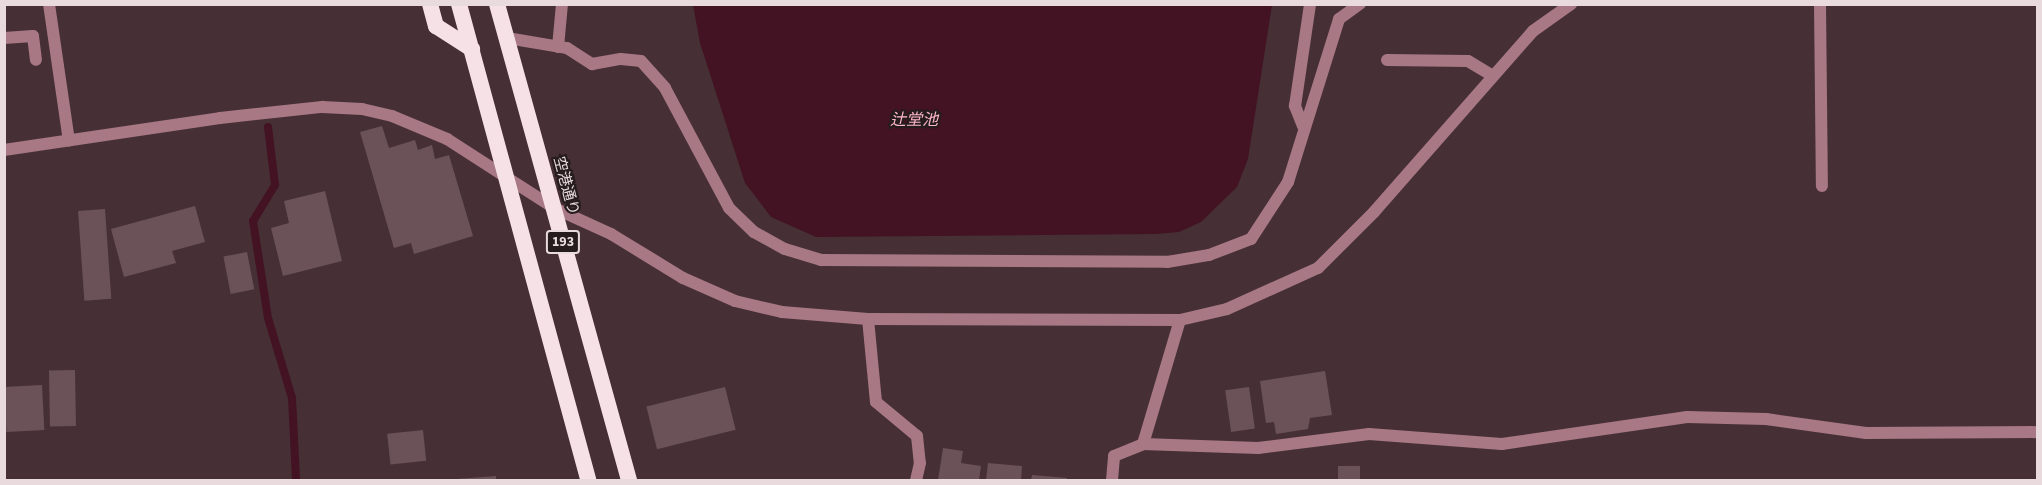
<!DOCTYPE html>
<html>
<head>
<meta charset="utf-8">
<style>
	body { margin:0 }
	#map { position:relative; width:2042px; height:485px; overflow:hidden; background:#463036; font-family:"Source Sans 3","Noto Sans JP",sans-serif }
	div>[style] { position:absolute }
	.water>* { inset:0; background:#431223 }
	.stream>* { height:8px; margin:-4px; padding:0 4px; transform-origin:4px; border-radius:4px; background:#431223 }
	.building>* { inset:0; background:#6a5258; transform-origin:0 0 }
	.minor>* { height:12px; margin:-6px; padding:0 6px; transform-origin:6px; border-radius:6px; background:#a87884 }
	.trunk>* { height:16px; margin:-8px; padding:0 8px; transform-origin:8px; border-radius:8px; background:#f5e1e6 }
	span { translate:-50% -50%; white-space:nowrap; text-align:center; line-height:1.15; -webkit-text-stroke:4.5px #261c1e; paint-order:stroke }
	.shield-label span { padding:2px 4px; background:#261c1e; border:2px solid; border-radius:4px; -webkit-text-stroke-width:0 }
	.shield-label { font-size:14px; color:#e8dadd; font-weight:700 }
	.street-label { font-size:15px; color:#e8dadd }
	.water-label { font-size:16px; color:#feb7c9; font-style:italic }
	.frame { position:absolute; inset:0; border:6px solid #e8dadd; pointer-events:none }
</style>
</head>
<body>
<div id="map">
	<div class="water">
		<i style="clip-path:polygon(693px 5px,1272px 4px,1272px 5px,1248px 159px,1237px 187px,1201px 222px,1179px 232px,1156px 234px,816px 237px,771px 217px,745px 183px,700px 43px)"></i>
	</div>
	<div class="stream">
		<i style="left:268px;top:127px;width:58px;rotate:83.1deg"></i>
		<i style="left:275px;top:185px;width:42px;rotate:121.4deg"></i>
		<i style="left:253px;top:221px;width:98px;rotate:81.2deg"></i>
		<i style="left:268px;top:318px;width:84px;rotate:73.3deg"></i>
		<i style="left:292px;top:398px;width:82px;rotate:87.2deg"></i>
	</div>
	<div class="building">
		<i style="clip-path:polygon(382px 126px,389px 148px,415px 140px,418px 150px,432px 145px,435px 159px,449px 155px,473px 236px,414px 254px,411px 243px,394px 248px,360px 132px)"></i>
		<i style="clip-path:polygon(325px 191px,342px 261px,283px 276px,271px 228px,289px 223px,284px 201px)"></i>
		<i style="clip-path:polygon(195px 206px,205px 242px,172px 251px,176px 263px,124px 277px,111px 229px)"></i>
		<i style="left:105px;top:209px;width:90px;height:27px;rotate:86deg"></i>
		<i style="left:247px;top:252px;width:38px;height:24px;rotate:79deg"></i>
		<i style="left:75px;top:370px;width:56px;height:26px;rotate:89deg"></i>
		<i style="clip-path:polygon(1325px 371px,1332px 415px,1310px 418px,1308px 429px,1276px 434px,1274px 422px,1266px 423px,1260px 381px)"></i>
		<i style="left:42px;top:385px;width:45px;height:38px;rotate:87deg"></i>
		<i style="left:725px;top:387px;width:44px;height:81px;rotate:76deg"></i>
		<i style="left:1249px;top:387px;width:42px;height:24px;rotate:82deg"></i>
		<i style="left:423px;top:430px;width:31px;height:36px;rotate:84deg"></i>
		<i style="clip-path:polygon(943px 448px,963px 451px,961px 463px,981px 466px,979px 480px,938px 480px)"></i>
		<i style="clip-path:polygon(988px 463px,1022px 466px,1021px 480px,986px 480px)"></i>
		<i style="left:1338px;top:466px;width:22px;height:14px"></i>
		<i style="clip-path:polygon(1032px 475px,1067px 478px,1067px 480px,1031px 480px)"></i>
		<i style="clip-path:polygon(496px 476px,496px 480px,457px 480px,457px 479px)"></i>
	</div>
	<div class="minor">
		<i style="left:49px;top:4px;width:138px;rotate:81.7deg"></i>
		<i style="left:1820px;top:4px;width:182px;rotate:89.4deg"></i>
		<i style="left:4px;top:38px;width:29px;rotate:-4deg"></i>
		<i style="left:33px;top:36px;width:24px;rotate:83deg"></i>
		<i style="left:507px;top:38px;width:61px;rotate:9.5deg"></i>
		<i style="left:567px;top:48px;width:30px;rotate:33deg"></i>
		<i style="left:592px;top:64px;width:29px;rotate:-10deg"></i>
		<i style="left:621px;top:59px;width:20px;rotate:6deg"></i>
		<i style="left:641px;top:61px;width:36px;rotate:48deg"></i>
		<i style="left:665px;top:88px;width:136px;rotate:61.9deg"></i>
		<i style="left:729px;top:208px;width:35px;rotate:44deg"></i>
		<i style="left:754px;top:232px;width:35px;rotate:29deg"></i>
		<i style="left:785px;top:249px;width:38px;rotate:17deg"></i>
		<i style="left:821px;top:260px;width:346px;rotate:0.3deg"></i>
		<i style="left:1167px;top:262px;width:43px;rotate:-9.5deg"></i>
		<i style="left:1209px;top:255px;width:45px;rotate:-20.9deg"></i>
		<i style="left:1251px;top:239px;width:68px;rotate:-57deg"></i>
		<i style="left:1288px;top:182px;width:171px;rotate:-72.6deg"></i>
		<i style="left:1339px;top:19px;width:26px;rotate:-36deg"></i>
		<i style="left:558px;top:47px;width:43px;rotate:-84.7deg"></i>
		<i style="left:1387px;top:60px;width:81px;rotate:0.7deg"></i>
		<i style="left:1468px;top:61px;width:29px;rotate:31deg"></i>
		<i style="left:1303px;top:126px;width:22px;rotate:-112deg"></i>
		<i style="left:1295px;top:106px;width:103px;rotate:-81.6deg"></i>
		<i style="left:4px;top:150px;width:218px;rotate:-8.4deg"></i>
		<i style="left:220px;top:118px;width:103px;rotate:-6.2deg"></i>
		<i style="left:322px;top:107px;width:40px;rotate:2.9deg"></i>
		<i style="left:362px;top:109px;width:31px;rotate:13deg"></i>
		<i style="left:392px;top:116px;width:60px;rotate:22.7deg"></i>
		<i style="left:447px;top:139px;width:127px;rotate:32.8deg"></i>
		<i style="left:554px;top:208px;width:63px;rotate:24.5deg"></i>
		<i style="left:611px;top:234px;width:84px;rotate:31.4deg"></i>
		<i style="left:683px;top:278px;width:57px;rotate:23.9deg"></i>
		<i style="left:735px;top:301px;width:48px;rotate:13.2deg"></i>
		<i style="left:782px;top:312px;width:86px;rotate:4.7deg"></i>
		<i style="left:868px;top:319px;width:312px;rotate:0.2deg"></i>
		<i style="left:1180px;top:320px;width:48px;rotate:-13.2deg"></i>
		<i style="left:1227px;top:309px;width:100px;rotate:-24.3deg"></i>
		<i style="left:1318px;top:268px;width:79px;rotate:-45deg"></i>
		<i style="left:1374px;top:212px;width:241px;rotate:-48.7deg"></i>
		<i style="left:1533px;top:31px;width:47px;rotate:-35.4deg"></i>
		<i style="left:868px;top:319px;width:83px;rotate:84.5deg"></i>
		<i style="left:876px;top:402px;width:53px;rotate:39.7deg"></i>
		<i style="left:917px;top:436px;width:27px;rotate:84deg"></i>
		<i style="left:920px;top:463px;width:17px;rotate:103deg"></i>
		<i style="left:1143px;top:444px;width:129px;rotate:-73.4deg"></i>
		<i style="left:1112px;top:480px;width:24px;rotate:-85deg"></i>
		<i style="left:1114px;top:456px;width:31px;rotate:-22deg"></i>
		<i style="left:1143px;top:444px;width:115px;rotate:2deg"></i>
		<i style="left:1258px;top:448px;width:112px;rotate:-7.2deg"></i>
		<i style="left:1369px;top:434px;width:133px;rotate:4.3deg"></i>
		<i style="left:1502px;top:444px;width:187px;rotate:-8.3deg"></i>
		<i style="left:1687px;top:417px;width:79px;rotate:1.5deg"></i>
		<i style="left:1766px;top:419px;width:101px;rotate:8deg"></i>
		<i style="left:1866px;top:433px;width:172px;rotate:-0.3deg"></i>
	</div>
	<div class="trunk">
		<i style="left:430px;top:4px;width:23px;rotate:75deg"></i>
		<i style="left:436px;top:26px;width:43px;rotate:32.6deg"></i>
		<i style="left:459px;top:4px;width:493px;rotate:74.8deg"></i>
		<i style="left:497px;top:4px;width:494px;rotate:74.5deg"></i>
	</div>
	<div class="shield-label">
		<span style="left:563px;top:242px">193</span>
	</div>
	<div class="street-label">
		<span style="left:566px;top:186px;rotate:75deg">空港通り</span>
	</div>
	<div class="water-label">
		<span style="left:914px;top:120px">辻堂池</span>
	</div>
	<div class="frame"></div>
</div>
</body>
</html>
